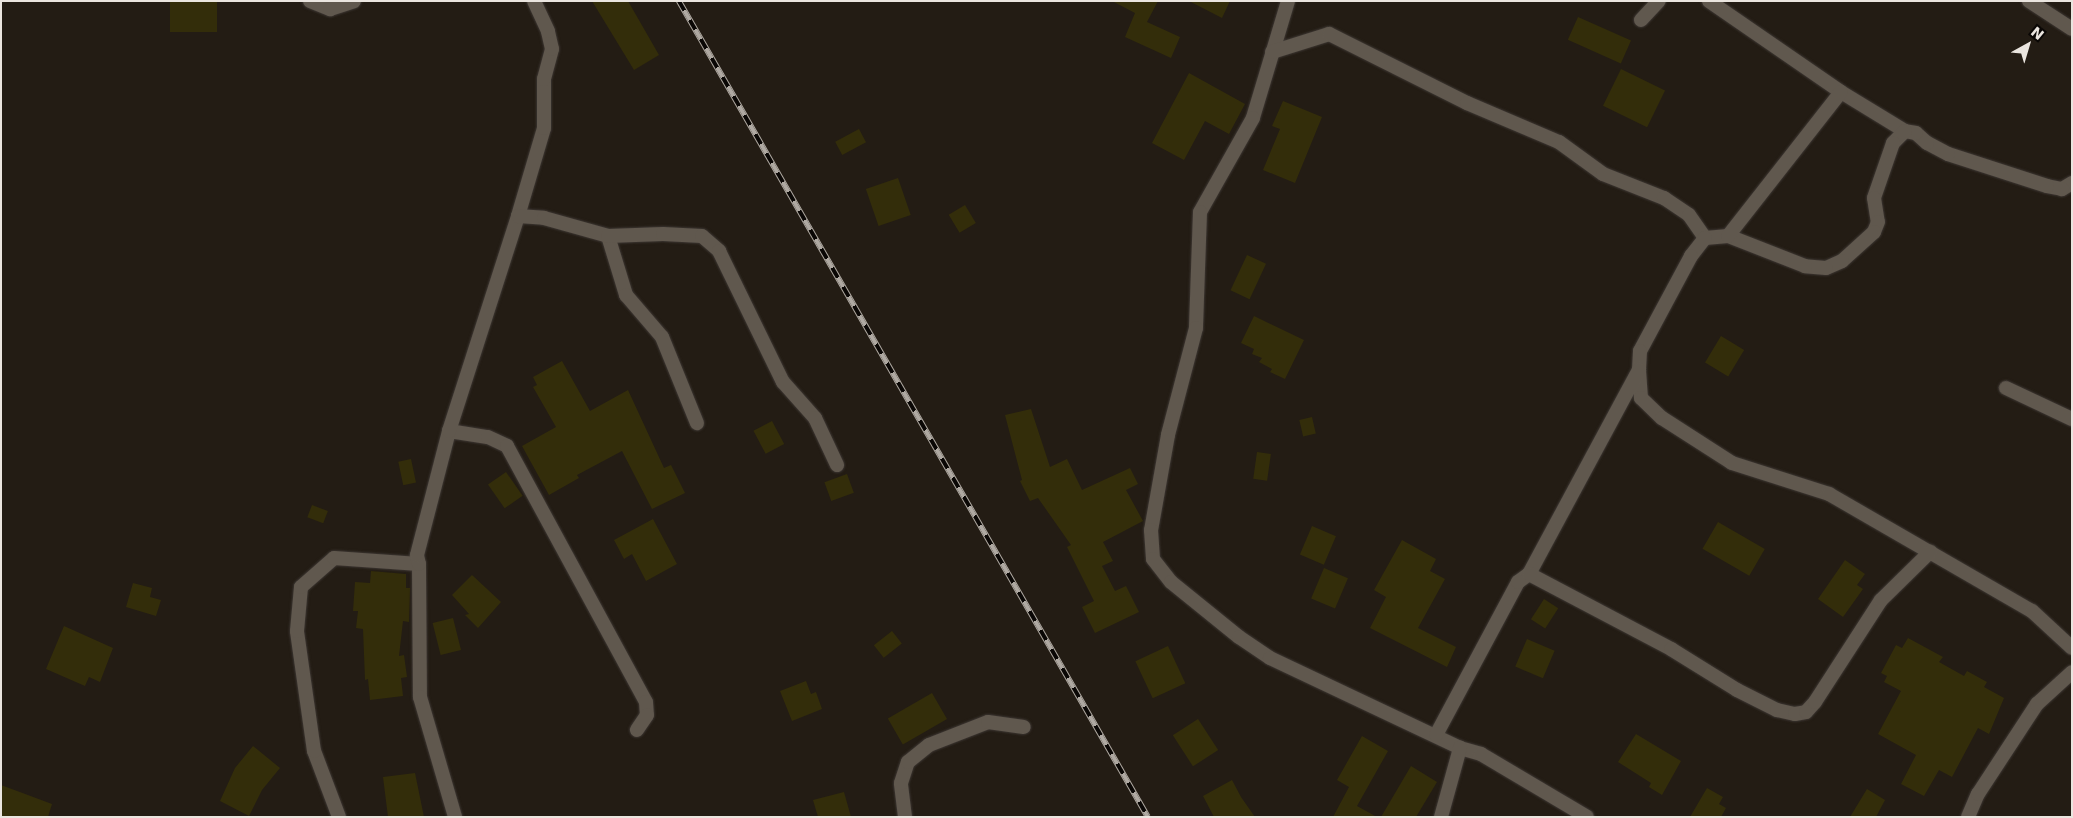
<!DOCTYPE html>
<html>
<head>
<meta charset="utf-8">
<style>
	body { margin:0 }
	#map { position:relative; width:2073px; height:818px; overflow:hidden; background:#231c14; font-family:"DejaVu Sans",sans-serif }
	div>[style] { position:absolute }
	.building>* { inset:0; background:#332d0a; transform-origin:0 0 }
	.roads { filter:drop-shadow(0 0 1px #3d3733) drop-shadow(0 0 1px #3d3733) }
	.minor>* { height:14px; margin:-7px; padding:0 7px; transform-origin:7px; border-radius:7px; background:#60584e }
	.rail>* { height:5.5px; margin-top:-2.75px; transform-origin:0; background:repeating-linear-gradient(90deg,#0a0705 0 11px,#afa9a2 0 22px); box-sizing:border-box; border-block:1px solid #afa9a2 }
	span { translate:-50% -50%; white-space:nowrap; text-align:center; line-height:1.15; -webkit-text-stroke:5px #0a0705; paint-order:stroke }
	.frame { position:absolute; inset:0; border:2px solid #eae5df; pointer-events:none }
	.north { position:absolute; left:2003px; top:20px; width:50px; height:50px; -webkit-text-stroke:4px #0a0705; paint-order:stroke; rotate:39deg; font-size:14px; font-weight:700; line-height:20px; text-align:center; color:#eae5df }
	.north::after { content:''; display:block; margin:auto; width:18px; height:22px; background:#eae5df; clip-path:polygon(50% 0,100% 100%,50% 72%,0 100%) }
</style>
</head>
<body>
<div id="map">
	<div class="building">
		<i style="left:170px;top:1px;width:47px;height:31px"></i>
		<i style="clip-path:polygon(592px 1px,628px 1px,659px 55px,634px 70px)"></i>
		<i style="clip-path:polygon(1112px 1px,1158px 1px,1147px 22px,1180px 37px,1171px 58px,1125px 37px,1135px 13px)"></i>
		<i style="clip-path:polygon(1189px 1px,1230px 1px,1222px 18px)"></i>
		<i style="left:1578px;top:17px;width:58px;height:25px;rotate:24deg"></i>
		<i style="left:1621px;top:69px;width:49px;height:41px;rotate:26deg"></i>
		<i style="clip-path:polygon(1189px 73px,1245px 104px,1229px 134px,1205px 121px,1184px 160px,1152px 143px)"></i>
		<i style="clip-path:polygon(1283px 101px,1322px 117px,1295px 183px,1263px 170px,1280px 129px,1272px 126px)"></i>
		<i style="left:859px;top:129px;width:15px;height:27px;rotate:62deg"></i>
		<i style="left:898px;top:178px;width:39px;height:34px;rotate:71deg"></i>
		<i style="left:965px;top:205px;width:21px;height:19px;rotate:59deg"></i>
		<i style="left:1247px;top:255px;width:21px;height:39px;rotate:25deg"></i>
		<i style="clip-path:polygon(1254px 316px,1304px 340px,1285px 379px,1270px 372px,1272px 369px,1259px 362px,1262px 358px,1252px 354px,1254px 349px,1241px 343px)"></i>
		<i style="left:1721px;top:336px;width:27px;height:31px;rotate:31deg"></i>
		<i style="clip-path:polygon(562px 361px,590px 411px,628px 390px,664px 468px,671px 465px,685px 493px,652px 509px,622px 451px,577px 475px,579px 478px,549px 495px,522px 446px,556px 427px,533px 387px,537px 385px,533px 377px)"></i>
		<i style="clip-path:polygon(1031px 409px,1050px 467px,1067px 459px,1082px 490px,1130px 468px,1138px 484px,1126px 490px,1143px 521px,1103px 542px,1113px 561px,1102px 566px,1115px 591px,1126px 586px,1139px 612px,1095px 633px,1082px 607px,1094px 601px,1067px 547px,1071px 545px,1038px 498px,1030px 501px,1020px 481px,1022px 480px,1005px 415px)"></i>
		<i style="left:1312px;top:417px;width:17px;height:13px;rotate:77deg"></i>
		<i style="left:772px;top:421px;width:26px;height:21px;rotate:62deg"></i>
		<i style="left:1257px;top:452px;width:14px;height:27px;rotate:8deg"></i>
		<i style="left:411px;top:459px;width:24px;height:13px;rotate:78deg"></i>
		<i style="left:506px;top:472px;width:29px;height:22px;rotate:55deg"></i>
		<i style="left:847px;top:474px;width:20px;height:24px;rotate:70deg"></i>
		<i style="left:312px;top:505px;width:17px;height:13px;rotate:21deg"></i>
		<i style="clip-path:polygon(653px 519px,677px 564px,646px 581px,632px 554px,624px 559px,614px 540px)"></i>
		<i style="left:1718px;top:522px;width:54px;height:31px;rotate:30deg"></i>
		<i style="left:1312px;top:526px;width:26px;height:31px;rotate:23deg"></i>
		<i style="clip-path:polygon(1402px 540px,1436px 559px,1430px 571px,1445px 579px,1418px 628px,1456px 647px,1447px 667px,1370px 628px,1386px 597px,1374px 590px)"></i>
		<i style="clip-path:polygon(1845px 560px,1865px 574px,1857px 585px,1863px 589px,1843px 617px,1818px 599px)"></i>
		<i style="left:1324px;top:568px;width:26px;height:33px;rotate:23deg"></i>
		<i style="clip-path:polygon(371px 571px,406px 574px,406px 588px,410px 588px,409px 622px,403px 621px,399px 656px,404px 655px,407px 677px,401px 678px,403px 696px,370px 700px,368px 679px,365px 680px,363px 629px,356px 628px,358px 611px,353px 611px,355px 582px,370px 583px)"></i>
		<i style="clip-path:polygon(472px 575px,501px 602px,478px 628px,465px 615px,469px 614px,452px 595px)"></i>
		<i style="clip-path:polygon(133px 583px,152px 588px,150px 597px,161px 600px,156px 616px,126px 607px)"></i>
		<i style="left:1544px;top:599px;width:17px;height:24px;rotate:33deg"></i>
		<i style="left:453px;top:618px;width:33px;height:21px;rotate:76deg"></i>
		<i style="clip-path:polygon(64px 626px,113px 648px,100px 682px,89px 677px,85px 686px,46px 669px)"></i>
		<i style="left:892px;top:631px;width:16px;height:23px;rotate:52deg"></i>
		<i style="clip-path:polygon(1908px 638px,1943px 657px,1939px 662px,1964px 676px,1967px 671px,1987px 682px,1984px 687px,2004px 698px,1989px 734px,1978px 728px,1952px 777px,1939px 770px,1924px 796px,1901px 784px,1916px 755px,1878px 734px,1901px 691px,1884px 682px,1887px 676px,1881px 673px,1896px 645px,1902px 648px)"></i>
		<i style="left:1527px;top:639px;width:30px;height:30px;rotate:23deg"></i>
		<i style="left:1168px;top:646px;width:41px;height:36px;rotate:65deg"></i>
		<i style="clip-path:polygon(806px 681px,811px 694px,816px 692px,822px 709px,792px 721px,780px 691px)"></i>
		<i style="left:932px;top:693px;width:30px;height:51px;rotate:60deg"></i>
		<i style="left:1198px;top:719px;width:37px;height:30px;rotate:57deg"></i>
		<i style="clip-path:polygon(1636px 734px,1681px 761px,1662px 795px,1649px 787px,1651px 783px,1618px 762px)"></i>
		<i style="clip-path:polygon(1362px 736px,1388px 751px,1357px 806px,1377px 817px,1333px 817px,1349px 787px,1337px 780px)"></i>
		<i style="clip-path:polygon(253px 746px,280px 768px,262px 790px,249px 816px,220px 801px,235px 768px)"></i>
		<i style="clip-path:polygon(1411px 766px,1437px 782px,1416px 817px,1381px 817px)"></i>
		<i style="clip-path:polygon(415px 773px,424px 817px,388px 817px,383px 777px)"></i>
		<i style="clip-path:polygon(1232px 780px,1241px 797px,1255px 817px,1214px 817px,1203px 796px)"></i>
		<i style="clip-path:polygon(1px 785px,52px 804px,48px 817px,1px 817px)"></i>
		<i style="clip-path:polygon(1707px 788px,1723px 797px,1719px 804px,1726px 808px,1721px 817px,1690px 817px)"></i>
		<i style="clip-path:polygon(1867px 789px,1885px 800px,1876px 817px,1850px 817px)"></i>
		<i style="clip-path:polygon(844px 792px,851px 817px,818px 817px,813px 800px)"></i>
	</div>
	<div class="roads">
		<div class="minor">
			<i style="left:310px;top:1px;width:22px;rotate:22deg"></i>
			<i style="left:330px;top:9px;width:25px;rotate:-18deg"></i>
			<i style="left:1288px;top:1px;width:122px;rotate:106.7deg"></i>
			<i style="left:1253px;top:118px;width:108px;rotate:119.4deg"></i>
			<i style="left:1200px;top:212px;width:116px;rotate:92deg"></i>
			<i style="left:1196px;top:328px;width:111px;rotate:104.7deg"></i>
			<i style="left:1168px;top:435px;width:97px;rotate:100.1deg"></i>
			<i style="left:1151px;top:530px;width:29px;rotate:86deg"></i>
			<i style="left:1153px;top:559px;width:29px;rotate:52deg"></i>
			<i style="left:1171px;top:582px;width:87px;rotate:39deg"></i>
			<i style="left:1239px;top:637px;width:37px;rotate:34deg"></i>
			<i style="left:1270px;top:658px;width:210px;rotate:25.3deg"></i>
			<i style="left:1460px;top:748px;width:22px;rotate:16deg"></i>
			<i style="left:1481px;top:754px;width:123px;rotate:30.7deg"></i>
			<i style="left:1709px;top:1px;width:160px;rotate:34.6deg"></i>
			<i style="left:1841px;top:92px;width:75px;rotate:31.4deg"></i>
			<i style="left:2029px;top:1px;width:51px;rotate:33.1deg"></i>
			<i style="left:1641px;top:20px;width:26px;rotate:-47deg"></i>
			<i style="left:1272px;top:52px;width:60px;rotate:-17.5deg"></i>
			<i style="left:1329px;top:34px;width:154px;rotate:26.6deg"></i>
			<i style="left:1467px;top:103px;width:100px;rotate:23deg"></i>
			<i style="left:1559px;top:142px;width:54px;rotate:36deg"></i>
			<i style="left:1603px;top:174px;width:66px;rotate:21.5deg"></i>
			<i style="left:1664px;top:198px;width:30px;rotate:34deg"></i>
			<i style="left:1689px;top:215px;width:28px;rotate:55deg"></i>
			<i style="left:2072px;top:183px;width:12px;rotate:149deg"></i>
			<i style="left:2062px;top:189px;width:15px;rotate:-169deg"></i>
			<i style="left:2047px;top:186px;width:104px;rotate:-162.1deg"></i>
			<i style="left:1948px;top:154px;width:24px;rotate:-152deg"></i>
			<i style="left:1927px;top:143px;width:15px;rotate:-138deg"></i>
			<i style="left:1916px;top:133px;width:11px;rotate:-170deg"></i>
			<i style="left:1905px;top:131px;width:17px;rotate:135deg"></i>
			<i style="left:1893px;top:143px;width:58px;rotate:109.1deg"></i>
			<i style="left:1874px;top:198px;width:24px;rotate:81deg"></i>
			<i style="left:1878px;top:222px;width:11px;rotate:112deg"></i>
			<i style="left:1874px;top:232px;width:43px;rotate:137.8deg"></i>
			<i style="left:1842px;top:261px;width:17px;rotate:156deg"></i>
			<i style="left:1826px;top:268px;width:21px;rotate:-175deg"></i>
			<i style="left:1805px;top:266px;width:83px;rotate:-158.7deg"></i>
			<i style="left:1728px;top:236px;width:23px;rotate:175deg"></i>
			<i style="left:1705px;top:238px;width:23px;rotate:128deg"></i>
			<i style="left:1691px;top:256px;width:108px;rotate:118.2deg"></i>
			<i style="left:1640px;top:351px;width:19px;rotate:93deg"></i>
			<i style="left:1639px;top:370px;width:28px;rotate:86deg"></i>
			<i style="left:1641px;top:398px;width:29px;rotate:44deg"></i>
			<i style="left:1662px;top:418px;width:83px;rotate:32.7deg"></i>
			<i style="left:1732px;top:463px;width:102px;rotate:17.7deg"></i>
			<i style="left:1829px;top:494px;width:234px;rotate:30deg"></i>
			<i style="left:2032px;top:611px;width:54px;rotate:42.8deg"></i>
			<i style="left:518px;top:216px;width:92px;rotate:-73.5deg"></i>
			<i style="left:544px;top:128px;width:49px;rotate:-90deg"></i>
			<i style="left:544px;top:79px;width:31px;rotate:-75deg"></i>
			<i style="left:552px;top:49px;width:18px;rotate:-103deg"></i>
			<i style="left:548px;top:31px;width:33px;rotate:-115deg"></i>
			<i style="left:608px;top:236px;width:62px;rotate:73deg"></i>
			<i style="left:626px;top:295px;width:55px;rotate:49.4deg"></i>
			<i style="left:662px;top:337px;width:93px;rotate:67.9deg"></i>
			<i style="left:1728px;top:236px;width:183px;rotate:-51.9deg"></i>
			<i style="left:2006px;top:388px;width:73px;rotate:25.2deg"></i>
			<i style="left:449px;top:431px;width:39px;rotate:9deg"></i>
			<i style="left:488px;top:437px;width:21px;rotate:25deg"></i>
			<i style="left:507px;top:446px;width:291px;rotate:61.5deg"></i>
			<i style="left:646px;top:702px;width:13px;rotate:86deg"></i>
			<i style="left:647px;top:715px;width:18px;rotate:124deg"></i>
			<i style="left:419px;top:564px;width:133px;rotate:89.6deg"></i>
			<i style="left:420px;top:697px;width:125px;rotate:73.7deg"></i>
			<i style="left:1529px;top:574px;width:232px;rotate:-61.7deg"></i>
			<i style="left:1436px;top:735px;width:174px;rotate:-61.8deg"></i>
			<i style="left:1518px;top:582px;width:14px;rotate:-36deg"></i>
			<i style="left:1529px;top:574px;width:161px;rotate:27.8deg"></i>
			<i style="left:1671px;top:649px;width:78px;rotate:31.8deg"></i>
			<i style="left:1737px;top:690px;width:45px;rotate:26.6deg"></i>
			<i style="left:1777px;top:710px;width:18px;rotate:13deg"></i>
			<i style="left:1795px;top:714px;width:11px;rotate:-10deg"></i>
			<i style="left:1806px;top:712px;width:13px;rotate:-48deg"></i>
			<i style="left:1815px;top:702px;width:121px;rotate:-57.1deg"></i>
			<i style="left:1881px;top:600px;width:69px;rotate:-44.4deg"></i>
			<i style="left:339px;top:817px;width:71px;rotate:-110.7deg"></i>
			<i style="left:314px;top:751px;width:121px;rotate:-98.1deg"></i>
			<i style="left:297px;top:631px;width:44px;rotate:-84.8deg"></i>
			<i style="left:301px;top:587px;width:44px;rotate:-41.3deg"></i>
			<i style="left:334px;top:558px;width:85px;rotate:4deg"></i>
			<i style="left:419px;top:564px;width:9px;rotate:-103deg"></i>
			<i style="left:417px;top:555px;width:128px;rotate:-75.5deg"></i>
			<i style="left:449px;top:431px;width:226px;rotate:-72.2deg"></i>
			<i style="left:518px;top:216px;width:26px;rotate:4deg"></i>
			<i style="left:544px;top:218px;width:66px;rotate:15.7deg"></i>
			<i style="left:608px;top:236px;width:55px;rotate:-2.1deg"></i>
			<i style="left:663px;top:234px;width:39px;rotate:3deg"></i>
			<i style="left:702px;top:236px;width:23px;rotate:41deg"></i>
			<i style="left:719px;top:251px;width:146px;rotate:64deg"></i>
			<i style="left:783px;top:382px;width:48px;rotate:48.4deg"></i>
			<i style="left:815px;top:418px;width:52px;rotate:64.9deg"></i>
			<i style="left:905px;top:817px;width:34px;rotate:-97deg"></i>
			<i style="left:901px;top:783px;width:22px;rotate:-72deg"></i>
			<i style="left:908px;top:762px;width:27px;rotate:-39deg"></i>
			<i style="left:929px;top:745px;width:63px;rotate:-21.3deg"></i>
			<i style="left:988px;top:722px;width:36px;rotate:8deg"></i>
			<i style="left:1441px;top:817px;width:72px;rotate:-74.6deg"></i>
			<i style="left:1968px;top:817px;width:25px;rotate:-67deg"></i>
			<i style="left:1978px;top:794px;width:108px;rotate:-56.8deg"></i>
			<i style="left:2037px;top:704px;width:47px;rotate:-42.4deg"></i>
		</div>
	</div>
	<div class="rail">
		<i style="left:679px;top:1px;width:941px;rotate:60.11deg"></i>
	</div>
	<div class="frame"></div>
	<div class="north">N</div>
</div>
</body>
</html>
